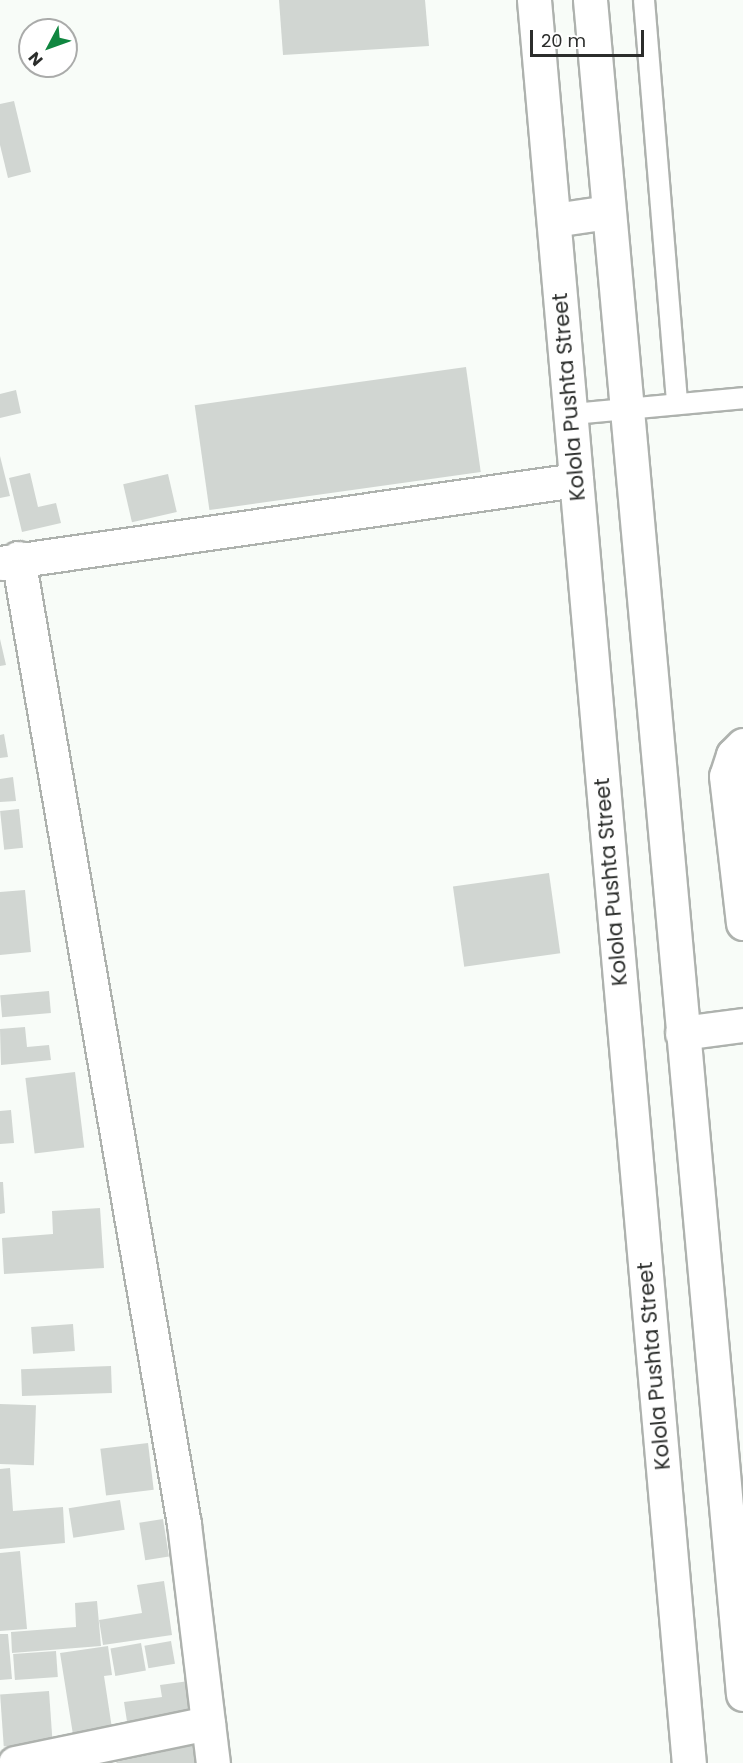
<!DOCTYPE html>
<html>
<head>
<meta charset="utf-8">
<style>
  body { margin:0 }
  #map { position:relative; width:743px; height:1763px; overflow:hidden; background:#f8fcf8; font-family:Poppins,sans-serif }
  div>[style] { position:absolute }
  .building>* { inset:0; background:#d1d6d2; transform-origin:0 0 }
  .roads { filter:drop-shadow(2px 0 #aeb2ae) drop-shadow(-2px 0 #aeb2ae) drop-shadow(0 2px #aeb2ae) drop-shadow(0 -2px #aeb2ae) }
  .lane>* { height:20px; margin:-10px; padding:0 10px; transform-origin:10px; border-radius:10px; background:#fff }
  .street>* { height:33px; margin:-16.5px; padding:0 16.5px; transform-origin:16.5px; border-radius:16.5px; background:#fff }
  .secondary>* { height:33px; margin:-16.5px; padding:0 16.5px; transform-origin:16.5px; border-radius:16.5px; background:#fff }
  span { translate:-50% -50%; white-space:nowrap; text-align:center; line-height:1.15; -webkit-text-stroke:4.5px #fff; paint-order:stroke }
  .street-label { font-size:21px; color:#2b2d2b }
  .north { position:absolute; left:18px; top:18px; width:60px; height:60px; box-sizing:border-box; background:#fff; border:2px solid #aaabaa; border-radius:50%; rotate:229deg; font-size:16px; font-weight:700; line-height:24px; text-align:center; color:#2b2d2b }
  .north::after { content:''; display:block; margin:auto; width:21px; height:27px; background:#108640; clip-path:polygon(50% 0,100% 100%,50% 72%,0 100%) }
  .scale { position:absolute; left:530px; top:30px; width:114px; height:27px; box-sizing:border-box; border:3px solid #2b2d2b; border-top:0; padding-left:8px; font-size:18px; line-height:21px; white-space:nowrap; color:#2b2d2b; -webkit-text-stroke:4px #fff; paint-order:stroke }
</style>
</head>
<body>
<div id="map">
  <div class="building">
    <div style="clip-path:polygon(279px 0,425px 0,429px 46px,283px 55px)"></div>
    <div style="clip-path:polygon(14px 101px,31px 172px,8px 178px,0 145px,0 104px)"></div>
    <div style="left:466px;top:367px;width:106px;height:274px;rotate:82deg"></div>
    <div style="clip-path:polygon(16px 390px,21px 413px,0 418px,0 394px)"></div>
    <div style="clip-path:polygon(0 456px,10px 496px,0 498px)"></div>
    <div style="clip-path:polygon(30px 473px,38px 507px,56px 503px,61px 523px,22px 532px,9px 478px)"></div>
    <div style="left:168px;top:474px;width:39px;height:46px;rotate:77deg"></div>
    <div style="clip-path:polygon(0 639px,6px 665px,0 666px)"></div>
    <div style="clip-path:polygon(4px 734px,8px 757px,0 758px,0 735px)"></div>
    <div style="clip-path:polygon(13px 777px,16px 801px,0 802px,0 779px)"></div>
    <div style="left:19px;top:809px;width:39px;height:19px;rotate:84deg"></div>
    <div style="left:549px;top:873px;width:81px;height:97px;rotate:82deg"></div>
    <div style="clip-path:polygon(25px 890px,31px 952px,0 955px,0 892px)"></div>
    <div style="left:49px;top:991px;width:22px;height:49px;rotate:85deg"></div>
    <div style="clip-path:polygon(25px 1027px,27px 1047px,49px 1045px,51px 1060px,1px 1065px,0 1029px)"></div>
    <div style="left:75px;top:1072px;width:76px;height:50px;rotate:83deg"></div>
    <div style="clip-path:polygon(11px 1110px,14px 1143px,0 1144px,0 1111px)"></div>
    <div style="clip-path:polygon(0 1182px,3px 1182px,5px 1213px,0 1214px)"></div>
    <div style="clip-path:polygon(100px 1208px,104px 1268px,4px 1274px,2px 1238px,53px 1234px,52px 1211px)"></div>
    <div style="left:73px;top:1324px;width:27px;height:42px;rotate:86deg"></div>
    <div style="left:111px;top:1366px;width:27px;height:90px;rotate:88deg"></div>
    <div style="left:0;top:1404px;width:36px;height:60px;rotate:2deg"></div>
    <div style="left:148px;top:1443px;width:47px;height:48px;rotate:83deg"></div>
    <div style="clip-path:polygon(10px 1468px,13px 1511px,63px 1507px,65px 1543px,0 1549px,0 1469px)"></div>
    <div style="left:120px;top:1500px;width:30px;height:52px;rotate:81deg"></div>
    <div style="left:163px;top:1519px;width:38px;height:24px;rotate:81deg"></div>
    <div style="clip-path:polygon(20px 1551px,27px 1629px,0 1631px,0 1553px)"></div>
    <div style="clip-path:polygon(164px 1581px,172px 1635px,103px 1645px,99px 1620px,142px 1613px,137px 1585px)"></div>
    <div style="clip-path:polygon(97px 1601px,101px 1646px,12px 1653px,11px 1632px,76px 1627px,75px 1603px)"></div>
    <div style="clip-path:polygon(0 1634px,8px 1634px,12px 1679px,0 1680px)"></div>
    <div style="left:171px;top:1641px;width:23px;height:27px;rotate:80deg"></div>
    <div style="left:141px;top:1643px;width:28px;height:31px;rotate:80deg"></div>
    <div style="clip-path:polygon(108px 1646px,112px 1675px,104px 1676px,113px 1735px,74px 1741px,60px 1653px)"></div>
    <div style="left:56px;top:1651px;width:26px;height:43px;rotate:86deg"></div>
    <div style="clip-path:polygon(189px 1681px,195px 1718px,128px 1728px,124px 1702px,162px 1697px,160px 1685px)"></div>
    <div style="left:49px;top:1691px;width:52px;height:49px;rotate:86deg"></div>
    <div style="clip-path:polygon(195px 1745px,198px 1763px,117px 1763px,116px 1762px)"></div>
  </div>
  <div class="roads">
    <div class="lane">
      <div style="left:644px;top:0;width:405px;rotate:85.3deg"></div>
      <div style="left:572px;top:414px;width:172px;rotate:-5.3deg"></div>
    </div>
    <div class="street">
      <div style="left:18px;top:558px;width:980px;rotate:80.25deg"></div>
      <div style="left:184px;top:1524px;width:241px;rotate:83.1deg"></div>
      <div style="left:0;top:563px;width:582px;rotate:-8.2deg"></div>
      <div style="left:743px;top:745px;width:14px;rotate:135deg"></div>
      <div style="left:733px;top:755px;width:22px;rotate:108deg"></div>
      <div style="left:726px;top:776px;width:148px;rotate:83.4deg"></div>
      <div style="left:682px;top:1033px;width:62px;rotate:-7.5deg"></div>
      <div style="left:15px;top:1763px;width:197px;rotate:-11.7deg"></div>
    </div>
    <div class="secondary">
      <div style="left:534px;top:0;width:1770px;rotate:84.98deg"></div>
      <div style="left:590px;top:0;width:1701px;rotate:84.84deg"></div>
      <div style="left:554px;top:220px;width:55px;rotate:-8.4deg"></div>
    </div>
  </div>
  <div class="street-label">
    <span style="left:569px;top:397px;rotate:-95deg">Kolola Pushta Street</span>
    <span style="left:611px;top:882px;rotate:-95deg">Kolola Pushta Street</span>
    <span style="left:654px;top:1366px;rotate:-95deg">Kolola Pushta Street</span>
  </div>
  <div class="north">N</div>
  <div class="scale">20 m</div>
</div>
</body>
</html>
